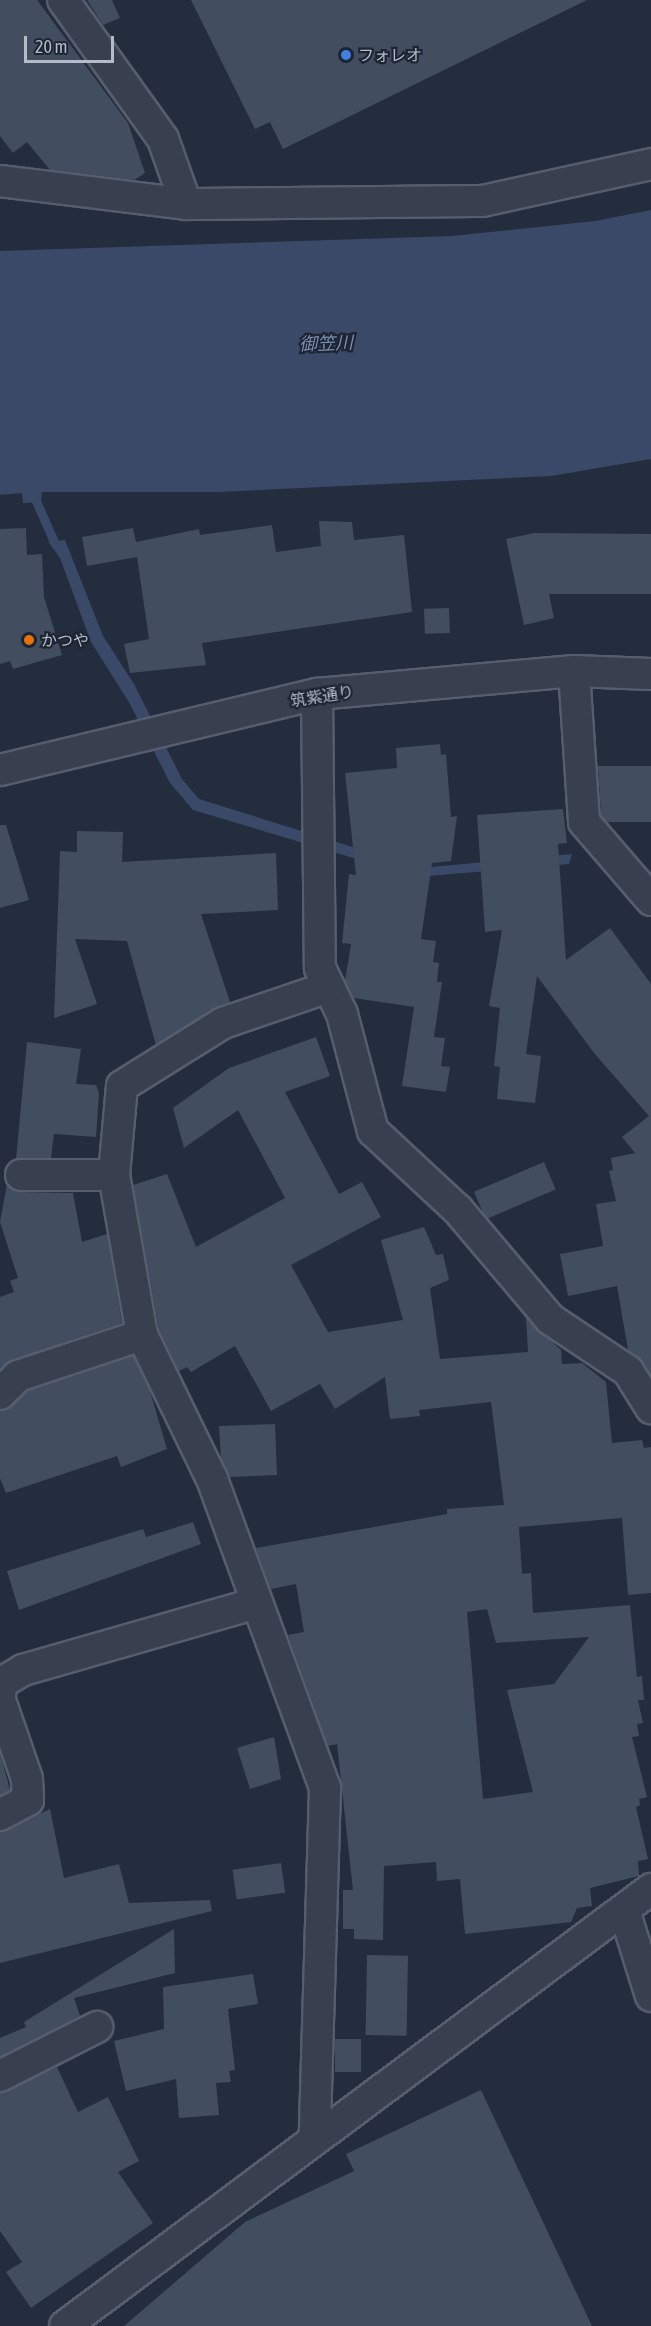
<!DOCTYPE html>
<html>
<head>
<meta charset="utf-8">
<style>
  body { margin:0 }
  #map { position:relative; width:651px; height:2326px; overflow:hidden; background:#242d3e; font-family:"Asap Condensed","Noto Sans JP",sans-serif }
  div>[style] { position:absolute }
  .water>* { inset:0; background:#394967 }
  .stream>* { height:9px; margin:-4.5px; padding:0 4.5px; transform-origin:4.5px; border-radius:4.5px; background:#394967 }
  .building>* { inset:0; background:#434d60; transform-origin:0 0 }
  .roads { filter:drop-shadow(2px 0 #565d6c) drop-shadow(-2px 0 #565d6c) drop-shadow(0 2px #565d6c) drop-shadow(0 -2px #565d6c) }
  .minor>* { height:30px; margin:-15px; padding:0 15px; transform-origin:15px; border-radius:15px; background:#383f4e }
  .dots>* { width:16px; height:16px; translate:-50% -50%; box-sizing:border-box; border:3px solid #1d2433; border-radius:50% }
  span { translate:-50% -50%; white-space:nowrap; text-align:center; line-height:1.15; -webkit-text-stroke:4.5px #1d2433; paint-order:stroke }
  .poi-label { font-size:16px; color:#b4bbc9 }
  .left { translate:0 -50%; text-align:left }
  .street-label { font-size:16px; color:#b4bbc9 }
  .water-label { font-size:18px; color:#7c8eb1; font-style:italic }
  .scale { position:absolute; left:24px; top:36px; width:90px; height:27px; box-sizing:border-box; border:3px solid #b4bbc9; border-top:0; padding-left:8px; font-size:18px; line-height:21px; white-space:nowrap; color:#b4bbc9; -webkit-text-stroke:4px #1d2433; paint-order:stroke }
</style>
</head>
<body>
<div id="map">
  <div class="water">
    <div style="clip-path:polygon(651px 210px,651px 459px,551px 476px,217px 492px,42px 492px,41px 502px,23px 503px,22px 493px,0 495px,0 251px,452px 236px,595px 221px)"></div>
    <div style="clip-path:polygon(55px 535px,56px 541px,65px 540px,103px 636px,134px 684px,182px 779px,199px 799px,420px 868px,572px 854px,569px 864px,417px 877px,193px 810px,170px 783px,130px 704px,91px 642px,60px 558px,48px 541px)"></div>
  </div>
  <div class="stream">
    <div style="left:32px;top:492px;width:57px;rotate:66.1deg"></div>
  </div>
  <div class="building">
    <div style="clip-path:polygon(0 0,37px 0,128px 123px,145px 173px,134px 180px,50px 170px,27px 142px,13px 153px,0 136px)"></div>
    <div style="clip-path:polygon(87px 0,112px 0,120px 18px,103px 25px)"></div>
    <div style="clip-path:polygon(191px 0,587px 0,283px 149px,270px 122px,255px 129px)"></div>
    <div style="clip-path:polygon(319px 521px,352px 522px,354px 540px,404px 535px,412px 612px,202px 643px,206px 665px,130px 673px,124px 644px,149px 639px,137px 557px,87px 566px,82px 537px,133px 528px,136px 542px,199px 529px,200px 535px,272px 525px,276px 552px,321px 546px)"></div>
    <div style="clip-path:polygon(26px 528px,27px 555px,42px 554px,44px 597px,62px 655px,13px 669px,10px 661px,0 664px,0 529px)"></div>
    <div style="clip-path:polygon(534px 533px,651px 534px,651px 594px,549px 594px,554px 618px,524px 625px,506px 539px)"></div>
    <div style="left:449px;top:608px;width:25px;height:25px;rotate:88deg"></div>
    <div style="clip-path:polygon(440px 744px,441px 755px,446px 754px,451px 817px,457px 816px,451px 861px,432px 863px,421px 939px,436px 941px,433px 962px,439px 963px,437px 982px,442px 982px,434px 1037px,445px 1038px,441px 1066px,450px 1067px,446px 1092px,402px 1086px,414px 1007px,354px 998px,345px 981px,351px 944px,342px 943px,349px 874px,356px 875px,345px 773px,397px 768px,396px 748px)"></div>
    <div style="clip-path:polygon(598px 766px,651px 766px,651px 822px,606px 822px,601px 815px)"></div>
    <div style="clip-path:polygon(563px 809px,567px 843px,558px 844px,566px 960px,610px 928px,651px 984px,651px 1375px,628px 1350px,617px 1286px,568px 1296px,560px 1254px,603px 1246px,596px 1204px,616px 1201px,609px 1171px,613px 1170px,611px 1158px,635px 1153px,622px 1137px,649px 1116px,594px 1053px,537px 976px,526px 1054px,541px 1056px,535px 1103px,497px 1099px,500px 1067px,494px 1066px,500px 1008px,489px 1006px,502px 930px,485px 932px,477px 815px)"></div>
    <div style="clip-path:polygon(0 825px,6px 825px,29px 900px,0 908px)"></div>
    <div style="clip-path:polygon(77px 831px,123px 832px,122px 862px,276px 853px,278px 910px,201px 914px,230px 1002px,156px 1045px,127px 941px,75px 939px,97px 1004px,54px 1018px,60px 851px,77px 852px)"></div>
    <div style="clip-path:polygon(evenodd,316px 1037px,330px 1076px,285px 1092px,339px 1194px,362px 1182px,381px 1217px,291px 1265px,328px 1332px,403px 1320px,381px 1240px,424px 1227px,436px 1255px,443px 1254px,449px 1280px,430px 1288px,440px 1359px,528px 1352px,526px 1317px,561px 1350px,562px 1364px,582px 1363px,606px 1382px,612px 1443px,642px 1440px,644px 1448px,651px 1447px,651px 1593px,628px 1595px,622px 1518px,519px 1527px,522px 1574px,531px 1573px,533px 1613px,630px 1605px,637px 1677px,642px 1676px,644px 1700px,638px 1700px,643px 1723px,637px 1724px,639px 1736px,632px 1737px,647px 1797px,639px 1799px,640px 1805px,636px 1807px,648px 1859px,638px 1861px,639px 1876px,590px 1888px,592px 1906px,577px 1908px,571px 1922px,465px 1934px,460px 1879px,437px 1881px,436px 1862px,384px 1866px,383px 1940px,354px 1939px,354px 1929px,343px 1929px,343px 1890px,353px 1890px,337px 1744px,328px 1746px,288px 1635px,304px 1632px,296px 1584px,271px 1589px,256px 1548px,447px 1514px,447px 1509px,504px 1505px,491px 1402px,419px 1410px,420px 1416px,390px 1419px,385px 1377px,335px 1409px,320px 1384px,271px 1411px,235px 1346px,191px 1372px,187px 1367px,179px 1371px,159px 1330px,133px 1185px,167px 1174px,196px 1247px,285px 1198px,238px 1110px,184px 1148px,173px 1108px,229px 1068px,316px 1037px,487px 1609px,496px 1643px,589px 1637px,554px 1684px,507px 1690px,533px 1792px,483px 1799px,467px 1612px,487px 1609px)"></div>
    <div style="clip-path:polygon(27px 1042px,81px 1049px,76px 1084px,96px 1085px,99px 1093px,96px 1137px,54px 1134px,51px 1158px,16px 1159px)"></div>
    <div style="left:544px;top:1162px;width:30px;height:76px;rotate:67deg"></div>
    <div style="clip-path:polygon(7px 1184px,20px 1192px,73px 1193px,82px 1242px,107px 1234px,122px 1323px,13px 1360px,0 1370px,0 1297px,14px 1292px,10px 1281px,18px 1278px,0 1222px)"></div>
    <div style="clip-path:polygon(133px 1356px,149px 1388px,167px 1449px,121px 1467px,117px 1456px,6px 1493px,0 1478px,0 1411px,27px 1391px)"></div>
    <div style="clip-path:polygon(275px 1424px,277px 1475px,230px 1477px,221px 1458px,219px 1426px)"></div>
    <div style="clip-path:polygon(193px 1522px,201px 1544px,19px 1610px,7px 1571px,143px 1529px,146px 1537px)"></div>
    <div style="clip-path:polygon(274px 1737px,281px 1779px,250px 1789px,237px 1748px)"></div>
    <div style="clip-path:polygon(0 1753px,10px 1790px,0 1795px)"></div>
    <div style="clip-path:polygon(50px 1809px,64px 1878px,119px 1864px,129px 1903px,210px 1900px,212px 1911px,0 1963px,0 1832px)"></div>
    <div style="left:281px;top:1863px;width:30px;height:49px;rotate:82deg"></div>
    <div style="clip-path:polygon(174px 1929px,175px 1973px,74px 1998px,80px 2016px,0 2057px,0 2038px,26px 2027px,24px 2022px)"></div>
    <div style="left:367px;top:1955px;width:41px;height:80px;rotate:1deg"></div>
    <div style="clip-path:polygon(253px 1974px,258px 2004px,228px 2009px,235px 2070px,229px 2071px,231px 2082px,216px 2083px,219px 2115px,179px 2118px,176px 2079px,126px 2091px,114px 2041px,164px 2029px,163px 1987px)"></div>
    <div style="left:335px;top:2039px;width:26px;height:33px"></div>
    <div style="clip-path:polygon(57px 2067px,78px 2112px,108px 2097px,139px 2161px,118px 2172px,153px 2223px,31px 2308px,6px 2272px,22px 2262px,0 2231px,0 2093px)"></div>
    <div style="clip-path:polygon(481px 2090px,592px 2326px,124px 2326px,245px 2222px,354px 2171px,346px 2154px)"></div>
  </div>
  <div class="roads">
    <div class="minor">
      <div style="left:0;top:181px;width:187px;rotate:7deg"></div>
      <div style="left:186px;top:204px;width:69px;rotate:-109.5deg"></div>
      <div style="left:163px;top:139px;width:171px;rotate:-125.7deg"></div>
      <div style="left:186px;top:204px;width:297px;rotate:-0.6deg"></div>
      <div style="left:483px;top:201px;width:172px;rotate:-12.4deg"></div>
      <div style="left:574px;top:671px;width:151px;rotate:86.2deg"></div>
      <div style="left:584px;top:822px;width:103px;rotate:49.3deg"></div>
      <div style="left:317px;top:694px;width:274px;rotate:89.4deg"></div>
      <div style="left:320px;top:968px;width:51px;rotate:64.4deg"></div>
      <div style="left:342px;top:1014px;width:121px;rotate:75.2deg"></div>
      <div style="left:373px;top:1131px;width:116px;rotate:42.9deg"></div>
      <div style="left:458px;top:1210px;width:143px;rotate:49.8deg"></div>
      <div style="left:550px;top:1319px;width:94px;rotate:33.7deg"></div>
      <div style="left:628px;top:1371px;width:44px;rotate:58.1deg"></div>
      <div style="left:0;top:770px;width:326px;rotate:-13.5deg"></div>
      <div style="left:317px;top:694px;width:258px;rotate:-5.1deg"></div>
      <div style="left:574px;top:671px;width:77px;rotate:2.2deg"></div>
      <div style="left:21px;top:1175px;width:93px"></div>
      <div style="left:114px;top:1175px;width:89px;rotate:-84.9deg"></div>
      <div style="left:122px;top:1086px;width:119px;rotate:-32deg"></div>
      <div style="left:223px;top:1023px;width:112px;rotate:-18.8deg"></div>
      <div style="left:142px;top:1335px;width:160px;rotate:64.1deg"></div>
      <div style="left:212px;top:1479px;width:329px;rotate:69.9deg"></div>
      <div style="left:325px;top:1788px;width:347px;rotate:91.7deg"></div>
      <div style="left:0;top:1394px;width:25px;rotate:-45deg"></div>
      <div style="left:18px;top:1376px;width:131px;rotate:-18.3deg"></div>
      <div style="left:142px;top:1335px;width:162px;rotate:-99.9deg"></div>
      <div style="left:0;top:1693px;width:11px;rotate:-75deg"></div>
      <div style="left:3px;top:1682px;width:23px;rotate:-31deg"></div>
      <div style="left:23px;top:1670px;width:242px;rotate:-16deg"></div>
      <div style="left:0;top:1700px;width:83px;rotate:71.1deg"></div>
      <div style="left:27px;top:1779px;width:21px;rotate:87deg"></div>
      <div style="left:28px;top:1800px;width:32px;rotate:152deg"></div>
      <div style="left:624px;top:1910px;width:90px;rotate:72.6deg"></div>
      <div style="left:0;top:2076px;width:109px;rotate:-26.8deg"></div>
      <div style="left:65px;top:2326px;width:731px;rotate:-36.71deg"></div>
    </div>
  </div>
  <div class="dots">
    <div style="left:346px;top:55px;background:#3f7fe0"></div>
    <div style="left:29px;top:640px;background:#e8710a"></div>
  </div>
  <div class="poi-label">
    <span class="left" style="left:358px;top:55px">フォレオ</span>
    <span class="left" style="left:41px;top:640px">かつや</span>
  </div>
  <div class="street-label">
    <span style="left:322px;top:696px;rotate:-9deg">筑紫通り</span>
  </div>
  <div class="water-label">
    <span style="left:326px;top:344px;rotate:-2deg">御笠川</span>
  </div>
  <div class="scale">20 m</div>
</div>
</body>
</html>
